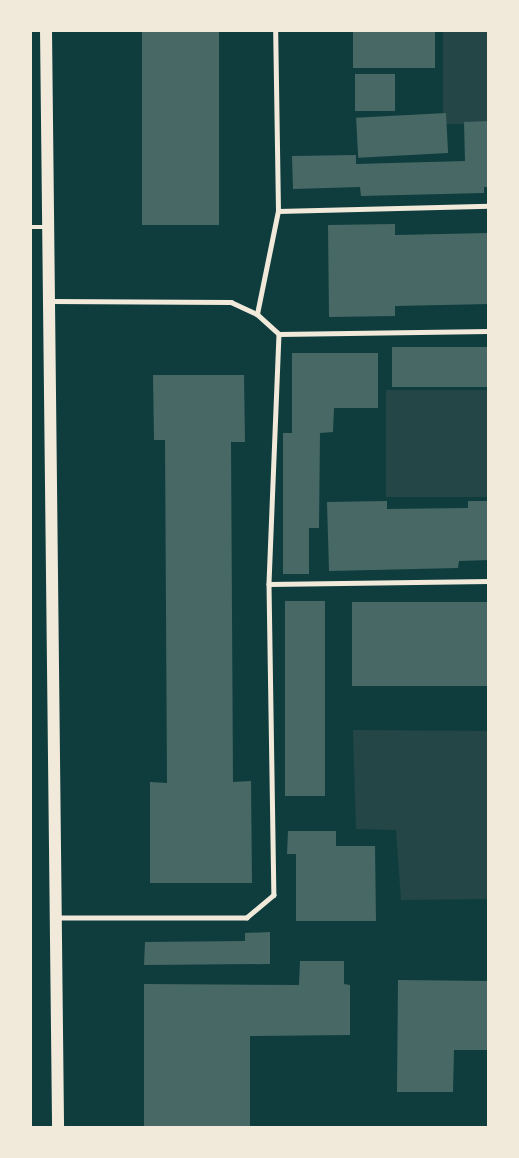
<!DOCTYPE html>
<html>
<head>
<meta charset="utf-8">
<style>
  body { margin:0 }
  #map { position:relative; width:519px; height:1158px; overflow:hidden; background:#0f3d3e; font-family:"PT Sans",sans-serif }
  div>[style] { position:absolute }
  .green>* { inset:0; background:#244646; transform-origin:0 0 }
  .building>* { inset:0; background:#486865; transform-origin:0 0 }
  .service>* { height:4.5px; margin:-2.25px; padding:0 2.25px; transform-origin:2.25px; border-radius:2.25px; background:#f1e9da }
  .secondary>* { height:12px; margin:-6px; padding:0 6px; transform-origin:6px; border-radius:6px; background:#f1e9da }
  span { translate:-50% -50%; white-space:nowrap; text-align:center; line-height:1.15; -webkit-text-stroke:4.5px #f1e9da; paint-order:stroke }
  .frame { position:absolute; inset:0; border:32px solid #f1e9da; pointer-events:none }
</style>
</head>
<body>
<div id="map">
  <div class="green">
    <div style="left:443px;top:30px;width:46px;height:94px"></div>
    <div style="left:489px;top:390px;width:107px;height:103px;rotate:90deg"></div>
    <div style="clip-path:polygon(353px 730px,489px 731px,489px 899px,401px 900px,396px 830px,356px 829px)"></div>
  </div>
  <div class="building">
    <div style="left:142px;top:30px;width:77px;height:195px"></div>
    <div style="left:353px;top:30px;width:82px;height:38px"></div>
    <div style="left:355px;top:74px;width:40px;height:37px"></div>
    <div style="left:446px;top:113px;width:40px;height:90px;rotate:87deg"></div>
    <div style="clip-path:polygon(489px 121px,489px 187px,484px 187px,484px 193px,361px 196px,360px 187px,293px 189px,292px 156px,356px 155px,356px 164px,465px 161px,464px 122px)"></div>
    <div style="clip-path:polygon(395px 224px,395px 235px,489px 233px,489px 304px,395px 306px,395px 316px,329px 317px,328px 225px)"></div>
    <div style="left:489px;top:347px;width:40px;height:97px;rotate:90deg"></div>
    <div style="clip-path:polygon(292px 353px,378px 353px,378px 408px,334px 408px,333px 432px,320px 433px,319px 528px,309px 528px,309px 574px,283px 574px,283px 433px,292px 433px)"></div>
    <div style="clip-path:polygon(153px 375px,244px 375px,245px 442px,231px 442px,233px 782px,251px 781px,252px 883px,150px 883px,150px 782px,167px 783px,165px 440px,154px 440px)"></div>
    <div style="clip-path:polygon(387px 501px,387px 509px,468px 508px,468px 501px,489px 501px,489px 560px,459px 561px,458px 568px,329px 571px,327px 502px)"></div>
    <div style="left:285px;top:601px;width:40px;height:195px"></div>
    <div style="left:489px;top:602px;width:84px;height:137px;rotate:90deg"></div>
    <div style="clip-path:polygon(288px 831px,336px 831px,336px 846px,375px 846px,376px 921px,296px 921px,296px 854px,287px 854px)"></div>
    <div style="clip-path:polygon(270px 932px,270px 964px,144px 965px,145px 942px,245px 941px,245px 933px)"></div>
    <div style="clip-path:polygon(300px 961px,344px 961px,344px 984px,350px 985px,350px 1035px,250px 1036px,250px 1128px,144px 1128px,144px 984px,299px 985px)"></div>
    <div style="clip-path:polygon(398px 980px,489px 981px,489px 1050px,454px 1050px,453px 1092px,397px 1092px)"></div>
  </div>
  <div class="service">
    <div style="left:278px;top:211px;width:211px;rotate:-1.4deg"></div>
    <div style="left:30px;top:227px;width:17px"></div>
    <div style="left:51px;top:301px;width:180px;rotate:0.3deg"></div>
    <div style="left:231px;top:302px;width:29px;rotate:25deg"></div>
    <div style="left:257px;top:314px;width:30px;rotate:42deg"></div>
    <div style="left:279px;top:334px;width:250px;rotate:92.3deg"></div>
    <div style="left:269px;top:584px;width:311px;rotate:89.1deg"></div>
    <div style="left:274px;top:895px;width:35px;rotate:140deg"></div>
    <div style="left:247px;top:918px;width:188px;rotate:180deg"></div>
    <div style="left:257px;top:314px;width:105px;rotate:-78.5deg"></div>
    <div style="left:278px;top:211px;width:181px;rotate:-90.9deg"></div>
    <div style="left:279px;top:334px;width:210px;rotate:-0.8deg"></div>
    <div style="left:269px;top:584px;width:220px;rotate:-0.8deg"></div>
  </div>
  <div class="secondary">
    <div style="left:46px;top:30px;width:1098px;rotate:89.37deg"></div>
  </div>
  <div class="frame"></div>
</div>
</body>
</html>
